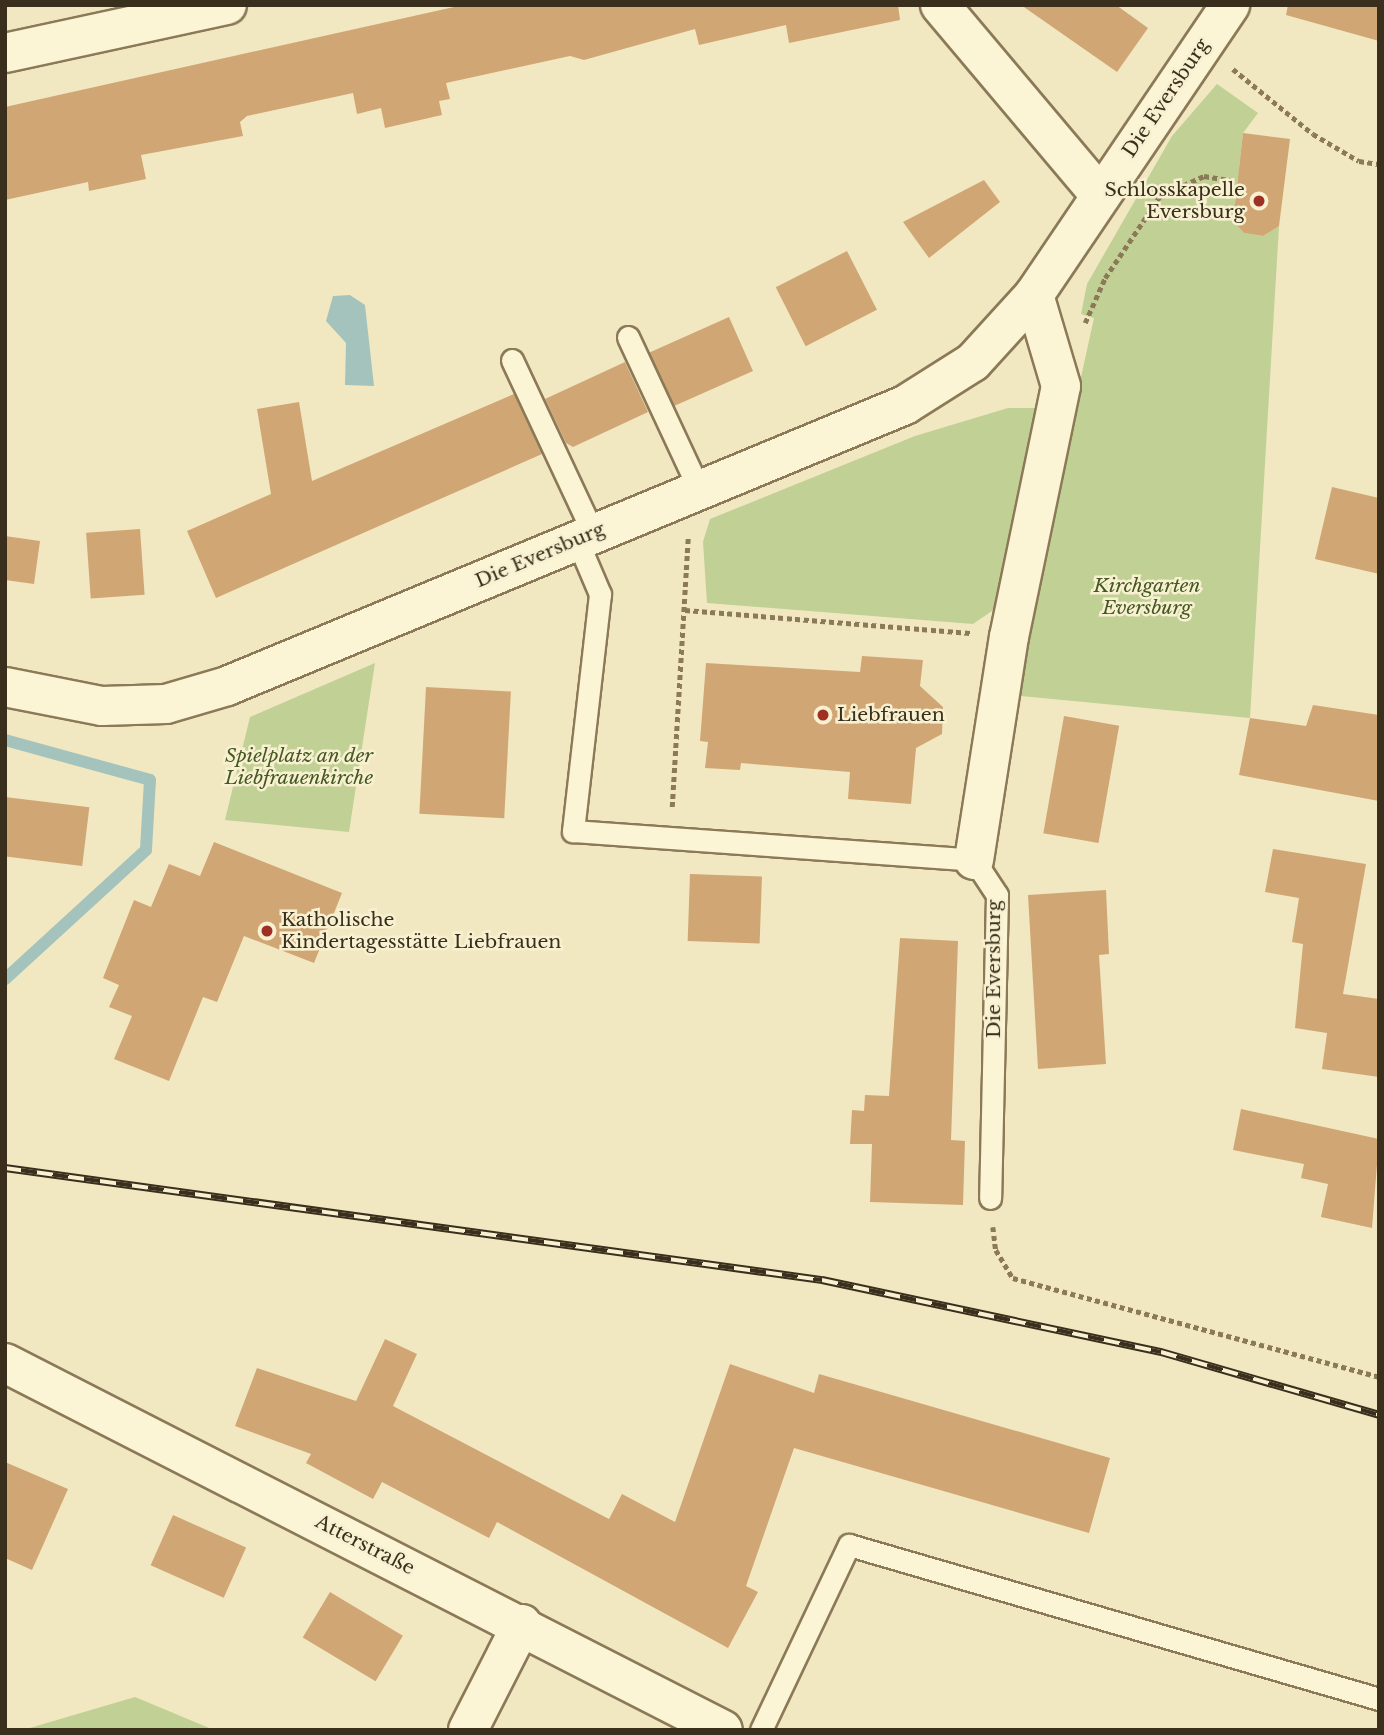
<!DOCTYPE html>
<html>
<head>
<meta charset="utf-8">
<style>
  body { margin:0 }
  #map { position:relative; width:1384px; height:1735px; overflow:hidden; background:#f1e8c1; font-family:"Libre Baskerville",serif }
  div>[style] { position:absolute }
  .green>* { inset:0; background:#c1d094 }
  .water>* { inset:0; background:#a4c3bd }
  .stream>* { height:12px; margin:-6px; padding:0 6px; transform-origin:6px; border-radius:6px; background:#a4c3bd }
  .building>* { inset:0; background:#d1a675; transform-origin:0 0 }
  .path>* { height:4.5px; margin-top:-2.25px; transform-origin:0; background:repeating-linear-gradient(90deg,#8b7957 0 5px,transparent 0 8.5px) }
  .roads { filter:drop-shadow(2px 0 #8b7957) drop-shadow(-2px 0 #8b7957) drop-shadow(0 2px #8b7957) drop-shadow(0 -2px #8b7957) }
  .service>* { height:21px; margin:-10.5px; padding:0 10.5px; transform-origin:10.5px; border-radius:10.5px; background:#fbf4d5 }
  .minor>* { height:38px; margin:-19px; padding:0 19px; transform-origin:19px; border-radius:19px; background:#fbf4d5 }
  .tertiary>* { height:38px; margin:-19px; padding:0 19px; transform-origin:19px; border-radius:19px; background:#fbf4d5 }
  .rail>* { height:8px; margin-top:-4px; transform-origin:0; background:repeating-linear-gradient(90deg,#f8f1d1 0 16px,#3a2f1d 0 32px); box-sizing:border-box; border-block:2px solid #3a2f1d }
  .dots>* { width:19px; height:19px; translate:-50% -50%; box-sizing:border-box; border:4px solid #f8f1d1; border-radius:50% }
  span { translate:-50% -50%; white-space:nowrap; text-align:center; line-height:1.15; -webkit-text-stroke:5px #f8f1d1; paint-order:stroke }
  .street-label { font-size:19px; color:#3a2f1d }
  .poi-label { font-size:19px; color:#3a2f1d }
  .right { translate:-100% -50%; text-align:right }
  .left { translate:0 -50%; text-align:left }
  .park-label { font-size:19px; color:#445822; font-style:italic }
  .frame { position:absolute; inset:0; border:7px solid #3a2f1d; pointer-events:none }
</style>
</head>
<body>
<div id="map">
  <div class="green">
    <div style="clip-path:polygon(1217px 84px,1258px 113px,1243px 133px,1233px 221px,1244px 233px,1263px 236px,1279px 226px,1250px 718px,1011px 695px,1094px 318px,1081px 314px,1087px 284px,1172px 136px)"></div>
    <div style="clip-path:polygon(1008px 408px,1037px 408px,1002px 604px,973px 624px,707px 603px,703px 542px,710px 519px,915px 436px)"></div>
    <div style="clip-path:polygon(375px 663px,349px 832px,225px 820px,250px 717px)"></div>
    <div style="clip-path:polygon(135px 1697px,214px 1730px,23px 1730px)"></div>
  </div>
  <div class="water">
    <div style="clip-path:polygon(350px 295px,365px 305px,374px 386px,345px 385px,346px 343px,326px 321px,333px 296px)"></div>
  </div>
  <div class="stream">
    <div style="left:5px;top:740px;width:150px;rotate:15.4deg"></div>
    <div style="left:150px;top:780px;width:70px;rotate:93.3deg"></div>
    <div style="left:146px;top:850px;width:191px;rotate:137.5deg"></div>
  </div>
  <div class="building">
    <div style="clip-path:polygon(463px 5px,898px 5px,900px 20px,789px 43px,786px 25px,699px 45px,695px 29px,584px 60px,570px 56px,446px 83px,450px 99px,439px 101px,442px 115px,385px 128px,381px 108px,357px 114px,353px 93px,247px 116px,240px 122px,243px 136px,141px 155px,146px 179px,89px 191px,88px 182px,5px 200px,5px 107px)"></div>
    <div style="clip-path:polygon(1021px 5px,1116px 5px,1148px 28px,1117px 72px)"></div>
    <div style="clip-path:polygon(1288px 5px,1379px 5px,1379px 41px,1286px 15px)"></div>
    <div style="clip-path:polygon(1243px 133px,1290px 139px,1279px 226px,1263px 236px,1244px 233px,1233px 221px)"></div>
    <div style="clip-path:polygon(984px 180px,1000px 202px,929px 258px,903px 222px)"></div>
    <div style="left:847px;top:251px;width:66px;height:80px;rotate:63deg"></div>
    <div style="left:729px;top:317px;width:59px;height:87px;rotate:66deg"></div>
    <div style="clip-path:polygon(625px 362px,648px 412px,573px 447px,566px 443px,545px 399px)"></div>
    <div style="clip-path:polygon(514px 394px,542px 454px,216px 598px,187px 531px,271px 494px,257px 409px,299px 402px,312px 481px)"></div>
    <div style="clip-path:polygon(1332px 487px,1379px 498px,1379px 574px,1315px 559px)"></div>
    <div style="left:140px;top:529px;width:66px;height:54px;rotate:86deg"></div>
    <div style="clip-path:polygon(5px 536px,40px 541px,34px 584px,5px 580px)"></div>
    <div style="clip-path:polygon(862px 656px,923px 660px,920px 686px,943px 707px,942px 734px,916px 748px,911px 804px,848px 799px,850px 772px,741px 763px,740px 770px,705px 768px,708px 742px,700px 741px,706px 663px,860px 672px)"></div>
    <div style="left:426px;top:687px;width:85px;height:127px;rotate:3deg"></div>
    <div style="clip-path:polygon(1313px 705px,1379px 715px,1379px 801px,1239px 775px,1250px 718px,1306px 726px)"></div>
    <div style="left:1064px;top:716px;width:56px;height:119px;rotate:10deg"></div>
    <div style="left:5px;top:797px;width:85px;height:59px;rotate:7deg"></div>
    <div style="clip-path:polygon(214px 842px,342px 893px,314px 963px,244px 936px,217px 1002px,203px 997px,169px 1081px,114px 1059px,132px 1016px,109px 1007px,119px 985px,103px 978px,134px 900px,151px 907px,169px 864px,200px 876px)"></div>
    <div style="clip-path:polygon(1273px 849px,1366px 864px,1343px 994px,1379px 999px,1379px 1077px,1322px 1069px,1327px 1033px,1295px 1028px,1303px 944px,1292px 942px,1299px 898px,1265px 892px)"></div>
    <div style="left:690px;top:874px;width:72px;height:67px;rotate:2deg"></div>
    <div style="clip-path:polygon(1106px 890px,1109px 954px,1099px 955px,1106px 1064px,1038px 1069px,1028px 895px)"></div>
    <div style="clip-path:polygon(900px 938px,958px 941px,951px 1140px,965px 1141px,963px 1205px,870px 1202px,872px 1144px,850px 1144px,852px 1110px,864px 1111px,865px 1095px,889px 1096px)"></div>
    <div style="clip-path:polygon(1241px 1109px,1379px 1139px,1372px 1228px,1321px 1217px,1328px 1184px,1301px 1178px,1304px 1164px,1233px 1150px)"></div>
    <div style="clip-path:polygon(385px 1339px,417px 1354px,393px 1406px,609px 1519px,622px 1494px,675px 1522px,730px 1364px,814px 1393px,819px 1374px,1110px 1458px,1089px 1533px,794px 1448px,746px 1586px,758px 1592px,728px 1648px,497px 1522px,489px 1538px,382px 1482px,373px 1499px,306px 1463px,311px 1454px,235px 1426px,257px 1368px,356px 1401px)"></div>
    <div style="clip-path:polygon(5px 1462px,68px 1489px,32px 1570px,5px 1558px)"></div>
    <div style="left:173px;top:1515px;width:80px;height:55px;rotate:24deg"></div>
    <div style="left:330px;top:1592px;width:85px;height:53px;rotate:31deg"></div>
  </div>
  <div class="path">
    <div style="left:1233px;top:69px;width:103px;rotate:39.1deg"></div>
    <div style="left:1313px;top:134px;width:53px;rotate:30.4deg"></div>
    <div style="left:1359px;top:161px;width:20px;rotate:9deg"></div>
    <div style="left:1085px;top:323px;width:49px;rotate:-66deg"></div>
    <div style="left:1105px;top:278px;width:99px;rotate:-56.1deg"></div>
    <div style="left:1160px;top:196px;width:48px;rotate:-24.4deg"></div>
    <div style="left:1204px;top:176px;width:33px;rotate:9deg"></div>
    <div style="left:685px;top:610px;width:286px;rotate:4.6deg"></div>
    <div style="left:672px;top:807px;width:270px;rotate:-86.6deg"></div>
    <div style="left:993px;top:1227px;width:23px;rotate:83deg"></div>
    <div style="left:996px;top:1250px;width:33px;rotate:59deg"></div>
    <div style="left:1013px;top:1278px;width:379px;rotate:15.1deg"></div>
  </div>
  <div class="roads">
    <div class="service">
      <div style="left:628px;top:337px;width:168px;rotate:65deg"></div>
      <div style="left:512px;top:360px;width:191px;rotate:64.9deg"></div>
      <div style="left:577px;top:540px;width:59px;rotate:66.9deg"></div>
      <div style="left:600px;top:594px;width:239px;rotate:96.5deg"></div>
      <div style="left:573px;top:831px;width:402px;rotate:4.1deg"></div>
      <div style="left:974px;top:860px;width:42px;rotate:56.7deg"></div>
      <div style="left:997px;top:895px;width:303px;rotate:91.3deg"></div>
      <div style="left:761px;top:1730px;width:205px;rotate:-64.6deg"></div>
      <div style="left:849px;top:1545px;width:552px;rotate:16.2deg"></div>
    </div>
    <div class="minor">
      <div style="left:940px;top:5px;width:248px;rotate:49.9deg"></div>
      <div style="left:5px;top:53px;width:227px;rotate:-12.2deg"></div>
      <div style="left:5px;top:687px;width:99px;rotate:11.1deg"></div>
      <div style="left:102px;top:706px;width:64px;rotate:-1.8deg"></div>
      <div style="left:166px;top:704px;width:64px;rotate:-16.4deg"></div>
      <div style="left:227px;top:686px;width:734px;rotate:-22.51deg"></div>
      <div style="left:905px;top:405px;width:80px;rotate:-32.3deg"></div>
      <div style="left:973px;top:362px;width:91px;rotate:-47.7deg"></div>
      <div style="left:1034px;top:295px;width:350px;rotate:-55.9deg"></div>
      <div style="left:974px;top:860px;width:226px;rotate:-81.1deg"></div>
      <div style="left:1009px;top:637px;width:256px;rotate:-78.3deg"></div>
      <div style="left:1061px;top:386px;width:95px;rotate:-106.5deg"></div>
      <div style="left:468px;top:1730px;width:119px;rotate:-63deg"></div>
    </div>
    <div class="tertiary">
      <div style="left:5px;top:1363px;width:806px;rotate:27.07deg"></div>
    </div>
  </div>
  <div class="rail">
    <div style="left:5px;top:1168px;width:825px;rotate:7.81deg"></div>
    <div style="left:822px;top:1280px;width:347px;rotate:12deg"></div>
    <div style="left:1161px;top:1352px;width:227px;rotate:16.1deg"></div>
  </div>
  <div class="dots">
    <div style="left:1259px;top:201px;background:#9e3124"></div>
    <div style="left:823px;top:715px;background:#9e3124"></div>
    <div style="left:267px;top:931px;background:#9e3124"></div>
  </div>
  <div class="street-label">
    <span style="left:1166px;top:98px;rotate:-56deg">Die Eversburg</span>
    <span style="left:540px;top:555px;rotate:-23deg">Die Eversburg</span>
    <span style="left:994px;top:969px;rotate:-90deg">Die Eversburg</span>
    <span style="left:365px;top:1545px;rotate:27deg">Atterstraße</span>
  </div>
  <div class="poi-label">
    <span class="right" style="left:1245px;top:201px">Schlosskapelle<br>Eversburg</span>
    <span class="left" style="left:837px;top:715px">Liebfrauen</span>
    <span class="left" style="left:281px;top:931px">Katholische<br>Kindertagesstätte Liebfrauen</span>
  </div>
  <div class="park-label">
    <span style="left:1147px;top:597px">Kirchgarten<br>Eversburg</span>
    <span style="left:299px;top:767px">Spielplatz an der<br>Liebfrauenkirche</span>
  </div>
  <div class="frame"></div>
</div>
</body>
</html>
